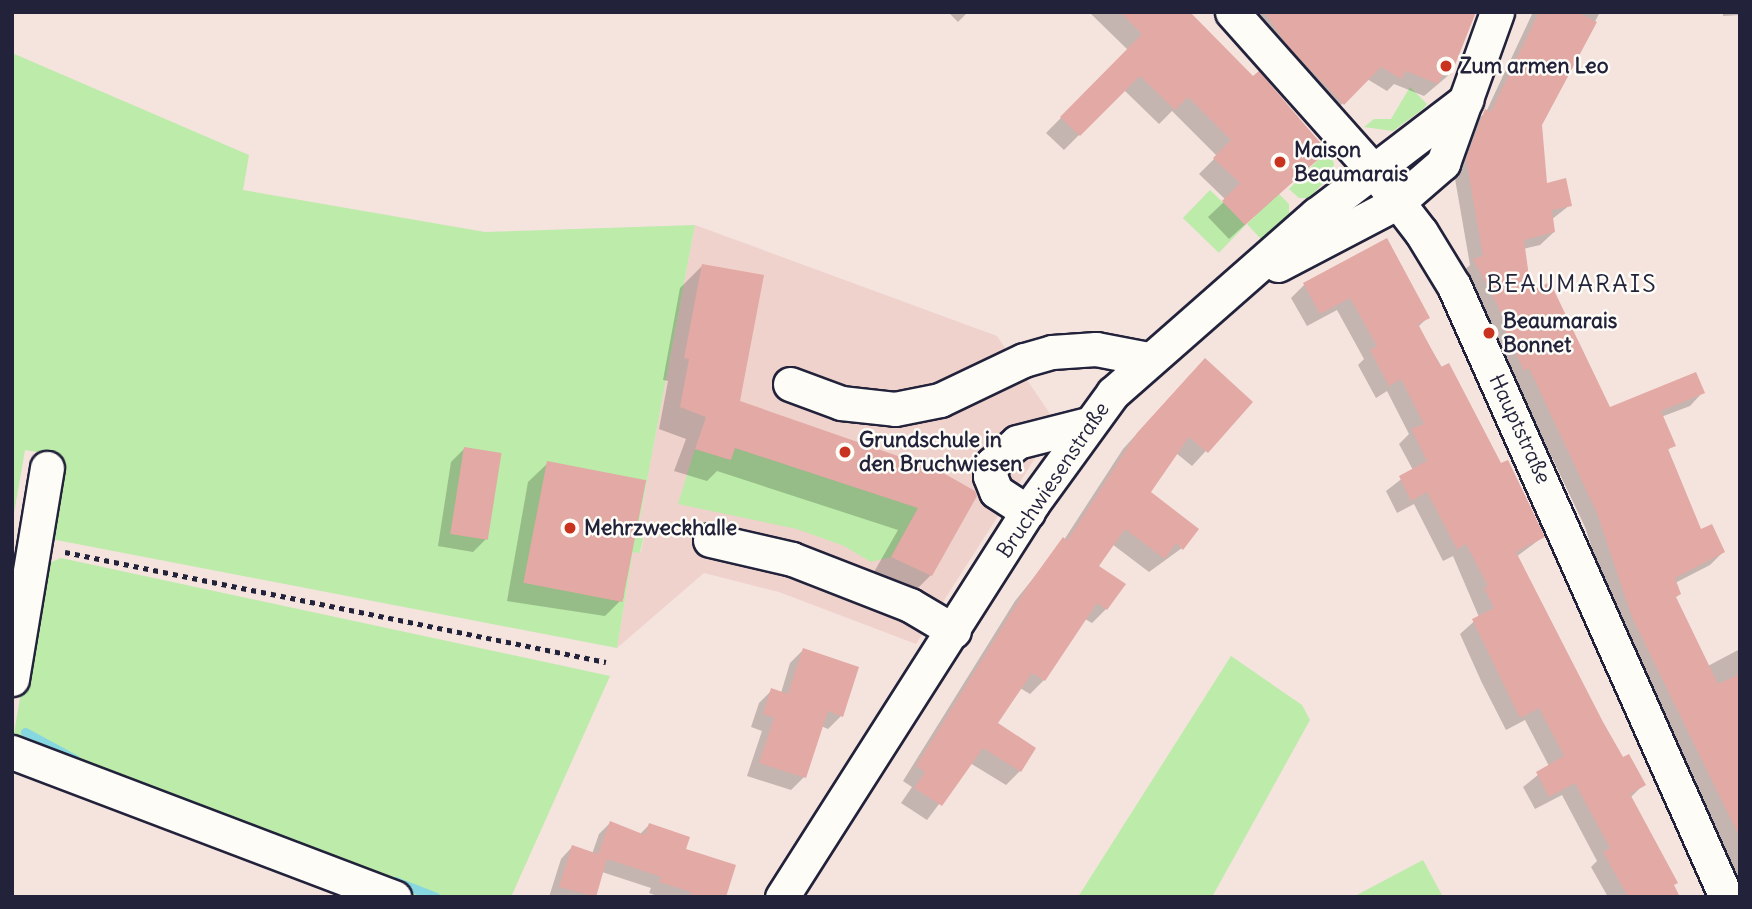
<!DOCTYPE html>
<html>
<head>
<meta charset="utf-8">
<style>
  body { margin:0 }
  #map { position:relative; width:1752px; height:909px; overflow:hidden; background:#f5e3de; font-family:Delius,sans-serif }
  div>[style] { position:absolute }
  .built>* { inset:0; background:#f0d2cd }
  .green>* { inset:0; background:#bcebaa; transform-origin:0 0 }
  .shadow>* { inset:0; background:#0003 }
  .stream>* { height:9px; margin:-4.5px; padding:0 4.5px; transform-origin:4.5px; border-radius:4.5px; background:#86d7df }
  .building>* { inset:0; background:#e3a9a4; transform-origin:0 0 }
  .path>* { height:4.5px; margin-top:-2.25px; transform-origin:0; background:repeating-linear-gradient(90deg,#22223b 0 5px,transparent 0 10px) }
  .roads { filter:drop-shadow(2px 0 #22223b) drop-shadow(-2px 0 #22223b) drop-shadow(0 2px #22223b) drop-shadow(0 -2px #22223b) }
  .minor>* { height:33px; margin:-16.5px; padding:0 16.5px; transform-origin:16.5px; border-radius:16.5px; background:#fdfcf7 }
  .dots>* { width:19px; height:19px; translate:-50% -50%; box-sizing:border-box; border:4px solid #fdfcf7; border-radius:50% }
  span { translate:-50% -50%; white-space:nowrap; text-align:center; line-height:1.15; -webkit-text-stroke:5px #fdfcf7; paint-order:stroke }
  .poi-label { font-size:21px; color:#22223b; font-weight:700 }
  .left { translate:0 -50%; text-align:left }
  .street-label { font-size:21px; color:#22223b }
  .quarter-label { font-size:24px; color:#22223b; letter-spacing:2px }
  .frame { position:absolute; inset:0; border:14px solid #22223b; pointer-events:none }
</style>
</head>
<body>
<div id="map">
  <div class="built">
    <div style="clip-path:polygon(695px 225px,997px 336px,1057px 424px,916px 644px,779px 592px,704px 573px,617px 648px,633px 552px,641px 552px,644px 536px,637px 534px)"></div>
  </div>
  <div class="green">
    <div style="clip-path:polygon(12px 53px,249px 155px,243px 190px,485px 232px,695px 225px,637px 534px,644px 535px,640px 553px,633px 552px,617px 648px,46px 538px,61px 456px,25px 450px,12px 525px)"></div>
    <div style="clip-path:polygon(1410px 87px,1427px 104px,1423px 109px,1393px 131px,1364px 127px,1374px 119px,1391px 119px)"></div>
    <div style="clip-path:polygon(1327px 151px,1334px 163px,1332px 174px,1309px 198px,1299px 198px,1289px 189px)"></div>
    <div style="left:1210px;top:190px;width:50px;height:39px;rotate:44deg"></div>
    <div style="clip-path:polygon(1278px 193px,1289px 204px,1289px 214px,1261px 239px,1247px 224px)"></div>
    <div style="clip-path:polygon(735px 448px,918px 508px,891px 557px,871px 562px,844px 546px,797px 529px,678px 504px,695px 449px,730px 460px)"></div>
    <div style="clip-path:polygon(61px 558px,610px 676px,511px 897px,409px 897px,30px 750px,14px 734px,42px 566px)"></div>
    <div style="clip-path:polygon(1231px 656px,1302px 705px,1310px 720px,1212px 897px,1078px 897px)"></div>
    <div style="clip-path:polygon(1423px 860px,1443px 897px,1353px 897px)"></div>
  </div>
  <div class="shadow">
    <div style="clip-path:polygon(948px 12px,968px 12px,958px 22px)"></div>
    <div style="clip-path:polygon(1089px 12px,1186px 12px,1305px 170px,1229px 239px,1208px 217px,1226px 200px,1199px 174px,1217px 156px,1172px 111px,1159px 124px,1124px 90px,1064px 150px,1046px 133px,1128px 50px)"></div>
    <div style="clip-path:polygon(1237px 12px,1386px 12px,1450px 74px,1424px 96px,1394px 84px,1387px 91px,1367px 79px,1330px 116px)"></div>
    <div style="clip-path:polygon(1533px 12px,1600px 12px,1540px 125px,1546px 185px,1570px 205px,1551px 220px,1554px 232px,1540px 245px,1523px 249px,1529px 294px,1609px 409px,1703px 392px,1690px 406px,1661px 417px,1673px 445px,1667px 451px,1700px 532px,1723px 552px,1710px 565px,1675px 583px,1674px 598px,1706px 667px,1740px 649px,1740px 882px,1692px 773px,1619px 631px,1585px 527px,1515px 380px,1510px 383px,1461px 273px,1470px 265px,1454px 173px,1472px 124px,1486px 112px)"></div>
    <div style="clip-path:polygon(1723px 12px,1740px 12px,1740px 15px,1723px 16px)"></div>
    <div style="clip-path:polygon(702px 266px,738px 402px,937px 472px,931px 575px,909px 597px,870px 579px,898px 530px,717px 471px,707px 481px,674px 471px,686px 439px,659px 429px,668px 381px,663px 380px,680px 288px)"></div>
    <div style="clip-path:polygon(1305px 284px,1428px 317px,1418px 327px,1543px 537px,1516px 557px,1622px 759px,1643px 785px,1630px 798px,1678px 897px,1608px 897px,1591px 867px,1597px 861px,1562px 795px,1535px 809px,1523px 787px,1549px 766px,1525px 720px,1506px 730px,1482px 683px,1460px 634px,1479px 617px,1453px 556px,1443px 561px,1414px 504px,1397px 513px,1386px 491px,1413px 470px,1399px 444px,1409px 434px,1387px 391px,1376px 398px,1358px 365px,1364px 359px,1337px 310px,1307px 326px,1291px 298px)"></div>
    <div style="clip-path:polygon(1191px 374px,1251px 402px,1192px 466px,1176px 453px,1149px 492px,1182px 548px,1149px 572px,1112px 544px,1097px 566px,1106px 609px,1092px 623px,1085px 619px,1044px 680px,1030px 694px,1020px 688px,996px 724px,1020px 771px,1006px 785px,970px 763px,927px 820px,901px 803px,912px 787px,903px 781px,1015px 601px,1064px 540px,1123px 449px)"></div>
    <div style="clip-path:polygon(464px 449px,486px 539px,473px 552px,438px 546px,451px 462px)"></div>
    <div style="clip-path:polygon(548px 463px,624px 597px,605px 616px,507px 601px,528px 482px)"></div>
    <div style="clip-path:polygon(803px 650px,841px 716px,828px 729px,821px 726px,804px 777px,791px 790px,747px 776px,762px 731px,751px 727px,759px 703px,772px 690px,781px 693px,790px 663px)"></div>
    <div style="clip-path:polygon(610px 823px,640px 834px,649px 825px,684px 851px,722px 897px,660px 897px,649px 893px,651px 888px,602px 872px,594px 897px,549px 897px,561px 859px,572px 847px,592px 854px,599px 834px)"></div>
  </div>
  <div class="stream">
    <div style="left:25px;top:732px;width:57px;rotate:28.4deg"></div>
    <div style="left:395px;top:881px;width:44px;rotate:21.3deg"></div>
  </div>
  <div class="building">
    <div style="clip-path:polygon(1120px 12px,1190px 12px,1253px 76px,1259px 71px,1323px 146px,1323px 155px,1245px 225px,1222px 201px,1240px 183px,1213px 158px,1231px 140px,1188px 97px,1175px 110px,1140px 76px,1080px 136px,1060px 117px,1142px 34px)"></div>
    <div style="clip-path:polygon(1264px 12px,1476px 12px,1451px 75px,1444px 72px,1438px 84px,1406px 71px,1401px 79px,1381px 67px,1344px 105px,1287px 45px)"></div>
    <div style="clip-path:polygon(1539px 12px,1577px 12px,1597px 22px,1542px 125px,1547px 183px,1566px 178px,1572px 206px,1552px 210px,1555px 232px,1524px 240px,1531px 291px,1550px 282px,1610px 407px,1696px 372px,1705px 393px,1661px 411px,1676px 446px,1668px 449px,1701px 529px,1712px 524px,1725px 552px,1675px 578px,1681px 594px,1676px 597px,1718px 684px,1740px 674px,1740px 838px,1632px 617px,1597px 513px,1529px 368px,1524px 371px,1504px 327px,1508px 326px,1473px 259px,1483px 256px,1466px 159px,1485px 109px,1491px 112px)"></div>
    <div style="clip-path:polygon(1387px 238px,1430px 318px,1418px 324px,1441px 367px,1449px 363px,1501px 463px,1508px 460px,1545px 537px,1516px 552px,1603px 722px,1623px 757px,1629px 754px,1646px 785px,1630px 794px,1678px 883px,1674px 885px,1680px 897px,1628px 897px,1603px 852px,1610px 848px,1575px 783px,1549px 797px,1536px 772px,1564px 756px,1539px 708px,1520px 718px,1472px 619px,1494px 608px,1484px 588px,1488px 586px,1466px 544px,1457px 549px,1427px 492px,1411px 501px,1399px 476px,1427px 461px,1411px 429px,1424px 424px,1401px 379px,1389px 386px,1370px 350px,1377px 346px,1350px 298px,1320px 314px,1303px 283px)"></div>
    <div style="clip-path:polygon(702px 264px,764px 275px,740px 401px,938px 470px,975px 491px,977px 496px,932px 576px,891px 557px,918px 508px,735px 448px,731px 460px,695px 449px,706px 417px,680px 407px,689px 359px,684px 358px)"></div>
    <div style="clip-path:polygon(1205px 358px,1253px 402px,1208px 453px,1189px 437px,1151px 492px,1199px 529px,1183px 550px,1176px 543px,1165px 559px,1125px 529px,1099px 566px,1126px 584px,1107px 610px,1097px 603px,1045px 681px,1032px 673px,998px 723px,1036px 748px,1021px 772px,983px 748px,942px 806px,914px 788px,925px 772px,916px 766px,1029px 584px,1063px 537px,1067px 541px,1137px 433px)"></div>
    <div style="left:464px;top:447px;width:38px;height:88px;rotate:9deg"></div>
    <div style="left:547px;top:461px;width:101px;height:124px;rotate:11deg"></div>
    <div style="clip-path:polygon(803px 648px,859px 667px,843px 717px,828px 711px,806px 778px,759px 763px,774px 718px,763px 714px,771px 688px,788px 694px)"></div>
    <div style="clip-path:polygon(610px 821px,645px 835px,649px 823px,690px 837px,686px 849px,736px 865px,726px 897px,689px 897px,691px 892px,659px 882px,661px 877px,607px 859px,596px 897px,559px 887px,572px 845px,598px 854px)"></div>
  </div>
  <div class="path">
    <div style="left:65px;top:552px;width:552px;rotate:11.49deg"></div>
  </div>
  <div class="roads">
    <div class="minor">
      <div style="left:1232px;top:12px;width:212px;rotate:48.3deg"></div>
      <div style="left:1373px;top:170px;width:78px;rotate:52.3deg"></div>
      <div style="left:1421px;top:232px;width:63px;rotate:58.6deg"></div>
      <div style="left:1454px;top:286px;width:669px;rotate:66deg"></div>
      <div style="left:1278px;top:265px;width:136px;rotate:-27.7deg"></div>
      <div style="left:1398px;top:202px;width:60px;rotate:-40.9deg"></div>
      <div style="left:1443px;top:163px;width:160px;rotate:-70.3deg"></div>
      <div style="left:790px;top:384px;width:54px;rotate:20.4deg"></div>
      <div style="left:841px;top:403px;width:54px;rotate:6.3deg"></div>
      <div style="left:895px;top:409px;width:46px;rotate:-11.3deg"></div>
      <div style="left:940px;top:400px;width:93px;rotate:-25.5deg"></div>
      <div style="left:1024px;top:360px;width:29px;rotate:-16deg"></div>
      <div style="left:1052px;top:352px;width:44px;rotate:-3.9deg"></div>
      <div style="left:1096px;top:349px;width:53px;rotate:10.9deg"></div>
      <div style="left:1028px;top:512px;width:38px;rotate:-147deg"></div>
      <div style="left:996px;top:491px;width:16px;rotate:-112deg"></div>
      <div style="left:990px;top:476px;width:12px;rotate:-81deg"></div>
      <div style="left:992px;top:464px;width:33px;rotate:-41deg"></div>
      <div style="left:1017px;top:442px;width:73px;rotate:-14.2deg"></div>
      <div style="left:710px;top:540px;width:84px;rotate:13deg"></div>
      <div style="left:792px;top:559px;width:127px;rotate:21.3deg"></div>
      <div style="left:910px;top:605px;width:51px;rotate:30.6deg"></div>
      <div style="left:12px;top:679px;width:214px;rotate:-80.6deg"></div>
      <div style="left:12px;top:752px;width:409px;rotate:20.8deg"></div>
      <div style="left:782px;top:897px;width:467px;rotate:-57.5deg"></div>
      <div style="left:1033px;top:503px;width:136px;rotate:-54deg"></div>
      <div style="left:1113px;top:393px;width:271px;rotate:-41.3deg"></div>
      <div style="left:1317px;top:214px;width:188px;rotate:-37.4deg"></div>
    </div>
  </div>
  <div class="dots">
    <div style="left:1446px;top:66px;background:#c8321e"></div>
    <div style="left:1280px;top:162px;background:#c8321e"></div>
    <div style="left:1489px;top:333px;background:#c8321e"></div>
    <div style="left:845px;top:452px;background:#c8321e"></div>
    <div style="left:570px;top:528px;background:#c8321e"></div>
  </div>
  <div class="poi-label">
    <span class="left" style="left:1460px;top:66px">Zum armen Leo</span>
    <span class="left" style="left:1294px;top:162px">Maison<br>Beaumarais</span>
    <span class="left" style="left:1503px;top:333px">Beaumarais<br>Bonnet</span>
    <span class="left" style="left:859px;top:452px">Grundschule in<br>den Bruchwiesen</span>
    <span class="left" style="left:584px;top:528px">Mehrzweckhalle</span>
  </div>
  <div class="street-label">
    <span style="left:1520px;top:429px;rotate:65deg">Hauptstraße</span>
    <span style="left:1053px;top:480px;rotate:-56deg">Bruchwiesenstraße</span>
  </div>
  <div class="quarter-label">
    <span style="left:1572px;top:284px">BEAUMARAIS</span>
  </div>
  <div class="frame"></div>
</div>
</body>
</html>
